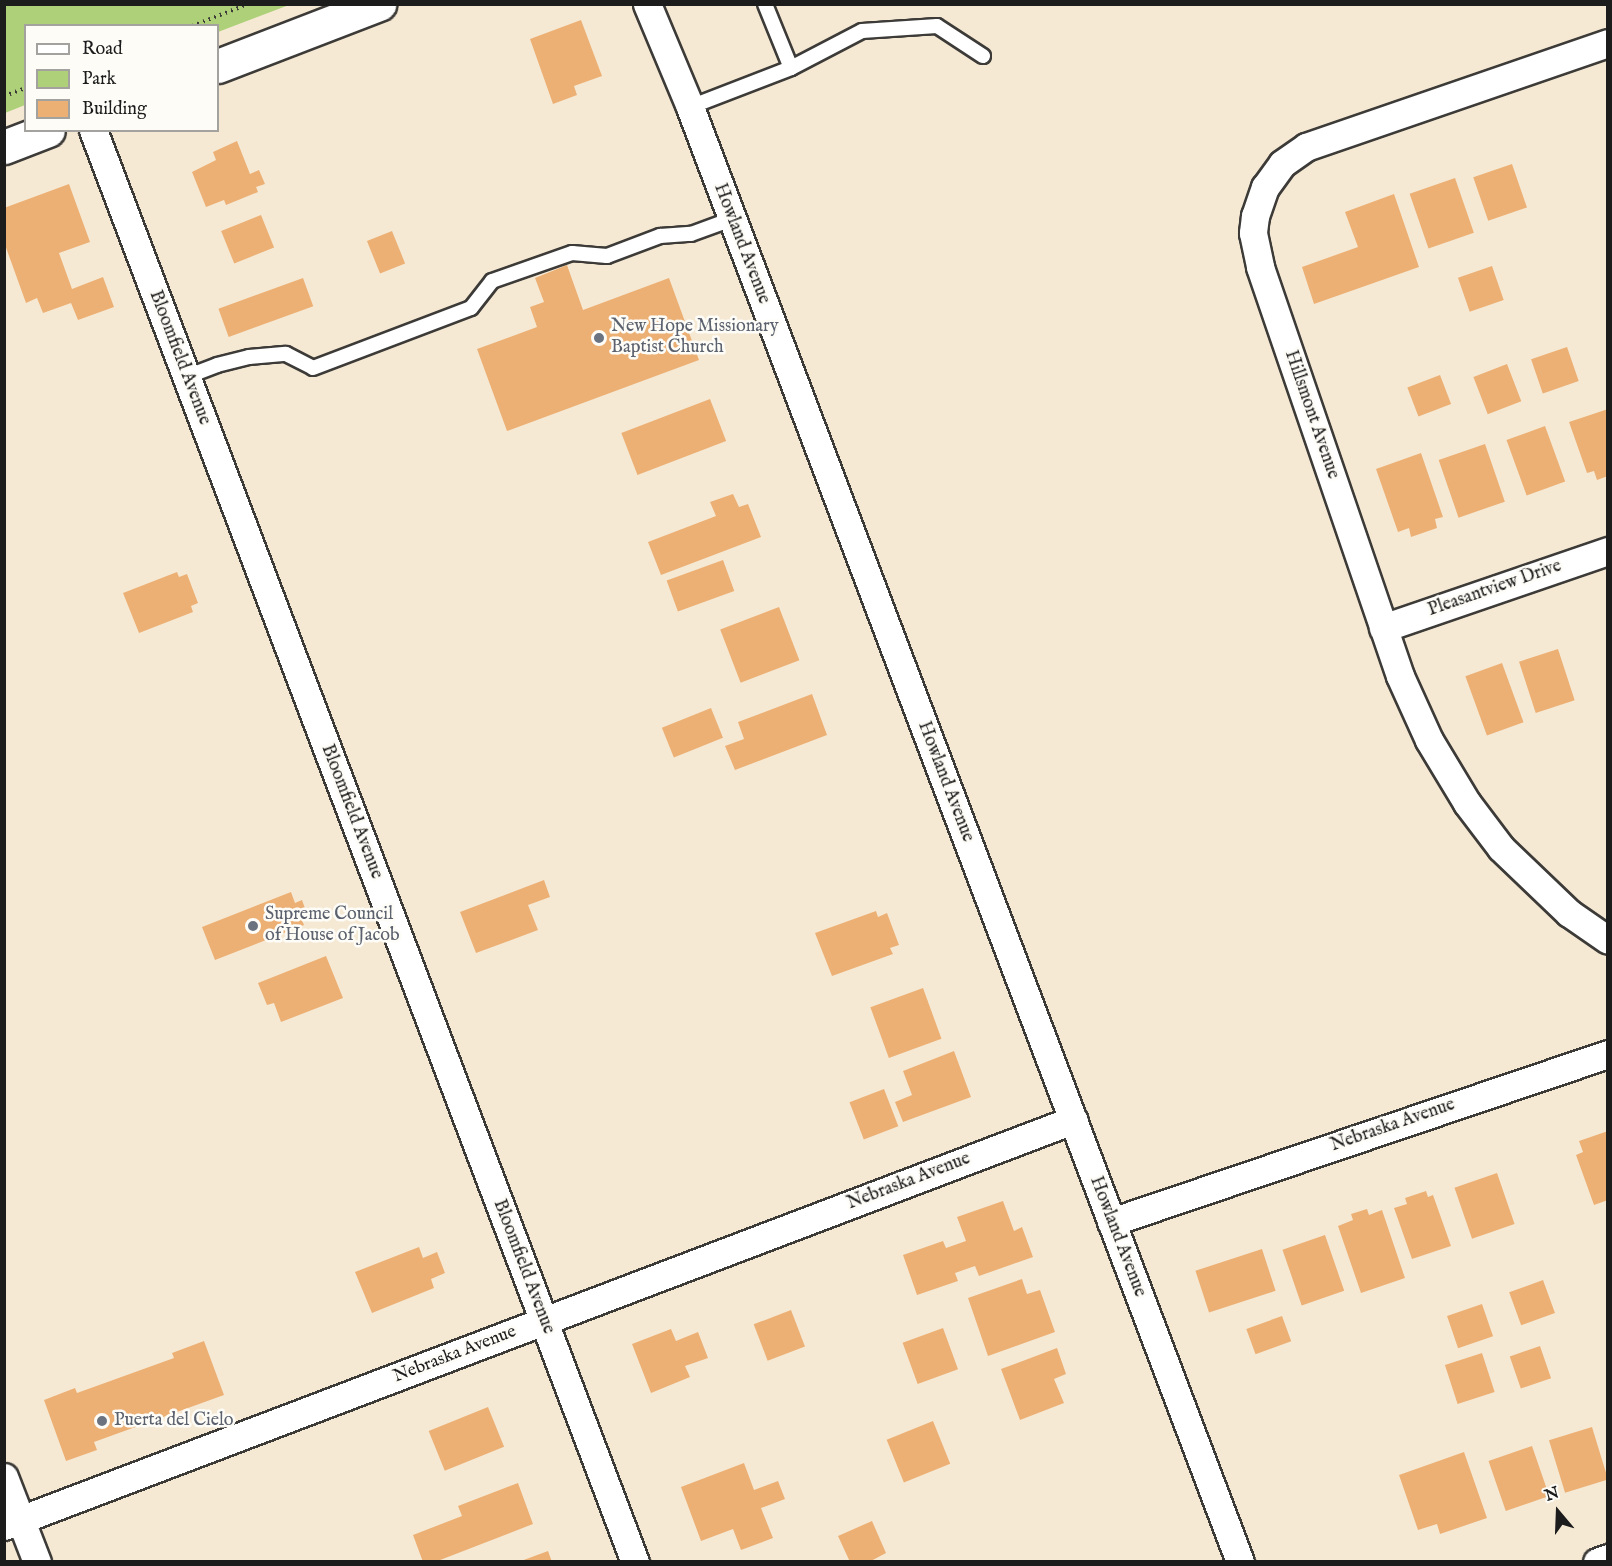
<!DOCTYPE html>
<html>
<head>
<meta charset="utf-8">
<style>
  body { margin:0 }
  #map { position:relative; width:1612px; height:1566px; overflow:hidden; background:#f6e9d4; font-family:"IM FELL English",serif }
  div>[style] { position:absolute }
  .green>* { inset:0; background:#add079 }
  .building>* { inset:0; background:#ecb075; transform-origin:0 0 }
  .path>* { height:4px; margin-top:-2px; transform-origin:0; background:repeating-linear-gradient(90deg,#3d3b38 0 1.5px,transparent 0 6px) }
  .roads { filter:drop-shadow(2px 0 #3d3b38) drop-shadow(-2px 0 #3d3b38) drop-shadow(0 2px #3d3b38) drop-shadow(0 -2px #3d3b38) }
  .service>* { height:14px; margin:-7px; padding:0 7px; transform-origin:7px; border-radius:7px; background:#fff }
  .minor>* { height:27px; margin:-13.5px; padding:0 13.5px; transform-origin:13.5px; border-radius:13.5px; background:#fff }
  .tertiary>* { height:33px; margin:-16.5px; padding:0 16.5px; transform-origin:16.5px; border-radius:16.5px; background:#fff }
  .dots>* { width:16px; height:16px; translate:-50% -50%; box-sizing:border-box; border:3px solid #fdfcf7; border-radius:50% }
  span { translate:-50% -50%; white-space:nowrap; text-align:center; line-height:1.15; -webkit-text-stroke:5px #fdfcf7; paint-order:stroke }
  .street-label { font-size:18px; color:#1c1c1c }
  .worship-label { font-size:18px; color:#5b616d }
  .left { translate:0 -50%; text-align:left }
  .frame { position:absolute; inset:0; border:6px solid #1c1c1c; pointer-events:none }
  .legend { position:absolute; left:24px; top:24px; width:195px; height:108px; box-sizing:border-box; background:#fdfcf7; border:2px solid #a3a29f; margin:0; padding:8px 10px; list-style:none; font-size:18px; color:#1c1c1c }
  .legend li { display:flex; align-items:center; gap:12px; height:30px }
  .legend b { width:30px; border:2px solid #a3a29f }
  .north { position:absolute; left:1528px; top:1482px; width:60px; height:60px; -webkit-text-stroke:4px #fdfcf7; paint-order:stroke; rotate:341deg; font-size:16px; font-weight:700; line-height:24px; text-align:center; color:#1c1c1c }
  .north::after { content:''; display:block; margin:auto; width:21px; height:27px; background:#1c1c1c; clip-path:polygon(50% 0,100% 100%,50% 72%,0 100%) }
</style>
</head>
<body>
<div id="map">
  <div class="green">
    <div style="clip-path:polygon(5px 4px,289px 4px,289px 5px,218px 32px,218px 26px,26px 26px,25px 105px,5px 113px)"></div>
  </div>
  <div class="building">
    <div style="clip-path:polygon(581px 20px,602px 76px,574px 86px,577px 95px,553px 104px,530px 39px)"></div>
    <div style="clip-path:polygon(237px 141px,250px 174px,259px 170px,265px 184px,256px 187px,258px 192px,226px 205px,224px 200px,206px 207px,192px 172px,216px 160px,213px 152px)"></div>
    <div style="left:1512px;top:164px;width:46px;height:41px;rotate:71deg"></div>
    <div style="left:1455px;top:178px;width:58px;height:48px;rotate:71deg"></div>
    <div style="clip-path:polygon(69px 184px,90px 242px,59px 253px,72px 289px,103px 277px,114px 307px,78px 320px,71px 303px,43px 313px,37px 298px,26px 303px,4px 242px,4px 208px)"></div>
    <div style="clip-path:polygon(1394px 194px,1419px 267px,1314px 304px,1302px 267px,1358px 247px,1345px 212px)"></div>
    <div style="left:261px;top:215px;width:35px;height:43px;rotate:68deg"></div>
    <div style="left:392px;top:231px;width:35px;height:27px;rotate:68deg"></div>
    <div style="clip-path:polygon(567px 265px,583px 310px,669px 278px,699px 360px,507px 431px,477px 349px,537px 327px,530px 307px,544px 302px,535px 278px)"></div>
    <div style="left:1492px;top:266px;width:36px;height:36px;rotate:71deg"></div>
    <div style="left:303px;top:278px;width:30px;height:90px;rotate:70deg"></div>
    <div style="left:1567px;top:347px;width:36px;height:38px;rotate:71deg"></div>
    <div style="left:1507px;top:364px;width:40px;height:36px;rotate:69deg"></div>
    <div style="left:1440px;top:375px;width:31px;height:35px;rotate:69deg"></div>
    <div style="left:710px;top:399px;width:45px;height:95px;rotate:69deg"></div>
    <div style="clip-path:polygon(1608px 409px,1608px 476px,1597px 480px,1594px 471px,1587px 473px,1569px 422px)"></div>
    <div style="left:1545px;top:426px;width:59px;height:41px;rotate:70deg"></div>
    <div style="left:1485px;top:444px;width:61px;height:49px;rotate:71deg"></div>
    <div style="clip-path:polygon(1421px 453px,1443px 517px,1435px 519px,1437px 528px,1411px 537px,1409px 528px,1398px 532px,1376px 469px)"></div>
    <div style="clip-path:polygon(733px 494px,739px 507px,748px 504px,761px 537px,661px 575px,648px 542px,716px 516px,710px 502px)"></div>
    <div style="left:723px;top:560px;width:33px;height:60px;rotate:70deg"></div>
    <div style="clip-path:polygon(177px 572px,179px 577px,187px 574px,198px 603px,191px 606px,193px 612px,139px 633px,123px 593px)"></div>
    <div style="left:779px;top:607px;width:57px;height:63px;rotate:69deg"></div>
    <div style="left:1558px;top:649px;width:54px;height:41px;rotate:72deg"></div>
    <div style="left:1502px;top:663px;width:63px;height:39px;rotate:70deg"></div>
    <div style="clip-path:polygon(812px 694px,827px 735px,735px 770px,725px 746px,744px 739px,738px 722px)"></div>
    <div style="left:711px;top:708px;width:32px;height:53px;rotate:68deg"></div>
    <div style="clip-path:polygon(544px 880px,550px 897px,528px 905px,538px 930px,476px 953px,460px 912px)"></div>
    <div style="clip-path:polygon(291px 892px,295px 903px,302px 900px,306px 911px,299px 913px,304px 925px,215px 960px,202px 927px)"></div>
    <div style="clip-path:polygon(876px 911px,878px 917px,887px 913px,899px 945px,890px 948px,893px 954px,832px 976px,815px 933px)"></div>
    <div style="clip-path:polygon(326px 956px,343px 998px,281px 1022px,274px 1003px,267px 1005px,258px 983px)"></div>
    <div style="left:923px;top:988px;width:54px;height:56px;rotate:70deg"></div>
    <div style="clip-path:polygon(954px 1051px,971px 1097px,903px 1122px,895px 1102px,912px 1095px,903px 1071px)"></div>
    <div style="left:884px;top:1089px;width:40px;height:37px;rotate:69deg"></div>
    <div style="clip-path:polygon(1608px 1131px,1608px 1200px,1594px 1205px,1576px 1155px,1583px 1152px,1579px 1141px)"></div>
    <div style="left:1497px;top:1173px;width:54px;height:45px;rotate:71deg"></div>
    <div style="clip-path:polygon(1426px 1191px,1428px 1197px,1433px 1195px,1451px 1246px,1412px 1259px,1394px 1208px,1407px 1204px,1405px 1198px)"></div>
    <div style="clip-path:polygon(1003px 1201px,1014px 1231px,1022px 1227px,1033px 1257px,979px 1276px,975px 1266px,955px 1273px,958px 1281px,917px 1295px,903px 1255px,943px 1241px,946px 1248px,966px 1241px,957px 1217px)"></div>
    <div style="clip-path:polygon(1367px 1209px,1369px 1215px,1382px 1210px,1405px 1278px,1361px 1293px,1338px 1226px,1353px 1220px,1351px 1214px)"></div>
    <div style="left:1325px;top:1235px;width:59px;height:45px;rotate:71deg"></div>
    <div style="clip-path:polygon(419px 1247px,423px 1258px,437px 1252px,445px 1273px,431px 1279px,434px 1288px,372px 1313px,355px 1272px)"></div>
    <div style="left:1262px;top:1249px;width:44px;height:70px;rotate:72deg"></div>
    <div style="clip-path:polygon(1022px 1279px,1027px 1294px,1040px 1290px,1055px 1332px,988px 1356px,968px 1298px)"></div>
    <div style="left:1543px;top:1280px;width:35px;height:36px;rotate:70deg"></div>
    <div style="left:1482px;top:1304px;width:34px;height:37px;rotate:71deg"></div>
    <div style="left:791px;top:1310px;width:39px;height:40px;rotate:69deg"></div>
    <div style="left:1282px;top:1316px;width:27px;height:38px;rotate:70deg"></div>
    <div style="left:943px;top:1328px;width:44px;height:43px;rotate:70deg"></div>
    <div style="clip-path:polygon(671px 1329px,676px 1341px,698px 1332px,708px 1358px,685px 1366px,690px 1377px,651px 1393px,632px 1344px)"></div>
    <div style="clip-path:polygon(204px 1341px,224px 1395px,94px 1442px,97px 1450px,66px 1461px,44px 1400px,75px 1388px,77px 1393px,174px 1358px,172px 1353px)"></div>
    <div style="left:1540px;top:1346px;width:34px;height:32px;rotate:71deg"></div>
    <div style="clip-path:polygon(1057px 1348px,1066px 1374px,1054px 1379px,1064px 1403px,1020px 1420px,1001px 1369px)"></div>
    <div style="left:1482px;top:1353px;width:41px;height:39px;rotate:72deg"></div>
    <div style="left:488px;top:1407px;width:43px;height:64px;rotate:68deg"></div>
    <div style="left:933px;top:1421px;width:46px;height:50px;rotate:68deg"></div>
    <div style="left:1592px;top:1427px;width:55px;height:45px;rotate:73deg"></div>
    <div style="left:1532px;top:1446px;width:53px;height:46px;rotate:71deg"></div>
    <div style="clip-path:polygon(1464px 1452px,1487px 1518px,1440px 1534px,1437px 1524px,1418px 1530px,1399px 1475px)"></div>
    <div style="clip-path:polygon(744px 1463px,754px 1490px,778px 1481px,785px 1499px,761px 1508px,773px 1538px,741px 1550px,733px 1529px,701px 1541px,681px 1487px)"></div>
    <div style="clip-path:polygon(518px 1483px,533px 1524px,435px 1562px,423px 1562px,413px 1535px,462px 1516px,458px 1506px)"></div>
    <div style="clip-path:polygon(872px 1521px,886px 1553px,869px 1562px,850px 1562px,838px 1536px)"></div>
    <div style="clip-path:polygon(548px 1551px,552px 1562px,521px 1562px,521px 1561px)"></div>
  </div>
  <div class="path">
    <div style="left:192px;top:26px;width:60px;rotate:-21.4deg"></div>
    <div style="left:4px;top:96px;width:23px;rotate:-20deg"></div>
  </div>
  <div class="roads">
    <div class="service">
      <div style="left:791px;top:68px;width:80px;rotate:-27.5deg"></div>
      <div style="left:862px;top:31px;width:75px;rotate:-3.8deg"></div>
      <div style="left:937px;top:26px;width:55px;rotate:33.1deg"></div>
      <div style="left:690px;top:107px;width:108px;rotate:-21.1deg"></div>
      <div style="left:791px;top:68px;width:69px;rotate:-112.1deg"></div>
      <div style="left:186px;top:377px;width:33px;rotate:-21deg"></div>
      <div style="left:217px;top:365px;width:33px;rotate:-14deg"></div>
      <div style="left:249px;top:357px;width:37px;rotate:-5deg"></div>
      <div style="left:286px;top:354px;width:30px;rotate:27deg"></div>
      <div style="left:313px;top:368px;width:169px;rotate:-20.8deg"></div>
      <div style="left:471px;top:308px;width:34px;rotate:-52deg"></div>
      <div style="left:492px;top:281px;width:85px;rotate:-19.3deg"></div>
      <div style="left:572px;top:253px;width:35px;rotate:5deg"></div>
      <div style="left:607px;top:256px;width:57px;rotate:-20.7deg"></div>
      <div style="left:660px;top:236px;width:31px;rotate:-4deg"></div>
      <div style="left:691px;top:234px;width:44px;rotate:-20.1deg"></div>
    </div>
    <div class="minor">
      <div style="left:647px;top:4px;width:112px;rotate:67.3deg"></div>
      <div style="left:690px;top:107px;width:1555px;rotate:69.29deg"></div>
      <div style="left:1608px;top:43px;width:319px;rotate:161deg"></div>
      <div style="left:1306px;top:147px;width:29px;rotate:145deg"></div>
      <div style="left:1282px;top:164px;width:29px;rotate:126deg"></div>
      <div style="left:1265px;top:187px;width:31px;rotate:109deg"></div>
      <div style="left:1255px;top:216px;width:17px;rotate:97deg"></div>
      <div style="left:1253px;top:233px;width:35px;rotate:78deg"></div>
      <div style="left:1260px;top:267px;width:432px;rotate:71.1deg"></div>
      <div style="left:1400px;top:676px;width:70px;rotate:65.6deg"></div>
      <div style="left:1429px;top:740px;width:74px;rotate:58.9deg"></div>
      <div style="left:1467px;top:803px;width:56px;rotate:52.9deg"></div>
      <div style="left:1501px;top:848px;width:94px;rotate:43.7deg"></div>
      <div style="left:1569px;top:913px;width:47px;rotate:34.7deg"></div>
      <div style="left:93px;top:130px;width:1531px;rotate:69.27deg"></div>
      <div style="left:1383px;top:628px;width:238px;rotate:-18.9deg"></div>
      <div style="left:1111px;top:1222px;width:525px;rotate:-18.68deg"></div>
      <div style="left:4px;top:1477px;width:91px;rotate:68.8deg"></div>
      <div style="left:4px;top:1526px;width:1144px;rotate:-20.8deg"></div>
      <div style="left:1597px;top:1562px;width:12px;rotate:-20deg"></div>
    </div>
    <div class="tertiary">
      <div style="left:218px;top:66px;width:173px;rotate:-21.1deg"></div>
      <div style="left:4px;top:147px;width:47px;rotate:-21.1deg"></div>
    </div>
  </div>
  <div class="dots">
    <div style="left:599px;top:338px;background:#6b7280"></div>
    <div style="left:253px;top:926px;background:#6b7280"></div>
    <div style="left:102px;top:1421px;background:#6b7280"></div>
  </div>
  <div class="street-label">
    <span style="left:741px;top:244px;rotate:69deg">Howland Avenue</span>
    <span style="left:179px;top:358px;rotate:69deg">Bloomfield Avenue</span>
    <span style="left:1311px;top:415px;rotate:71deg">Hillsmont Avenue</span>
    <span style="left:1495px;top:589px;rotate:-19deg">Pleasantview Drive</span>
    <span style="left:945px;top:782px;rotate:69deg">Howland Avenue</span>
    <span style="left:351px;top:812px;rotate:69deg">Bloomfield Avenue</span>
    <span style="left:1393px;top:1126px;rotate:-19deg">Nebraska Avenue</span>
    <span style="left:909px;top:1182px;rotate:-21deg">Nebraska Avenue</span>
    <span style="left:1117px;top:1237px;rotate:69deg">Howland Avenue</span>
    <span style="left:523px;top:1267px;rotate:69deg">Bloomfield Avenue</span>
    <span style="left:455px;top:1355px;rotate:-21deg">Nebraska Avenue</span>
  </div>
  <div class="worship-label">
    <span class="left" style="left:611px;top:338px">New Hope Missionary<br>Baptist Church</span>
    <span class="left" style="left:265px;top:926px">Supreme Council<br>of House of Jacob</span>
    <span class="left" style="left:114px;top:1421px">Puerta del Cielo</span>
  </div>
  <div class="frame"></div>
  <ul class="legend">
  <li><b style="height:8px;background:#fff"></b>Road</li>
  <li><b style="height:16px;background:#add079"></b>Park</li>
  <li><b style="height:16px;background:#ecb075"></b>Building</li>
  </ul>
  <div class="north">N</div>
</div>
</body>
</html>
